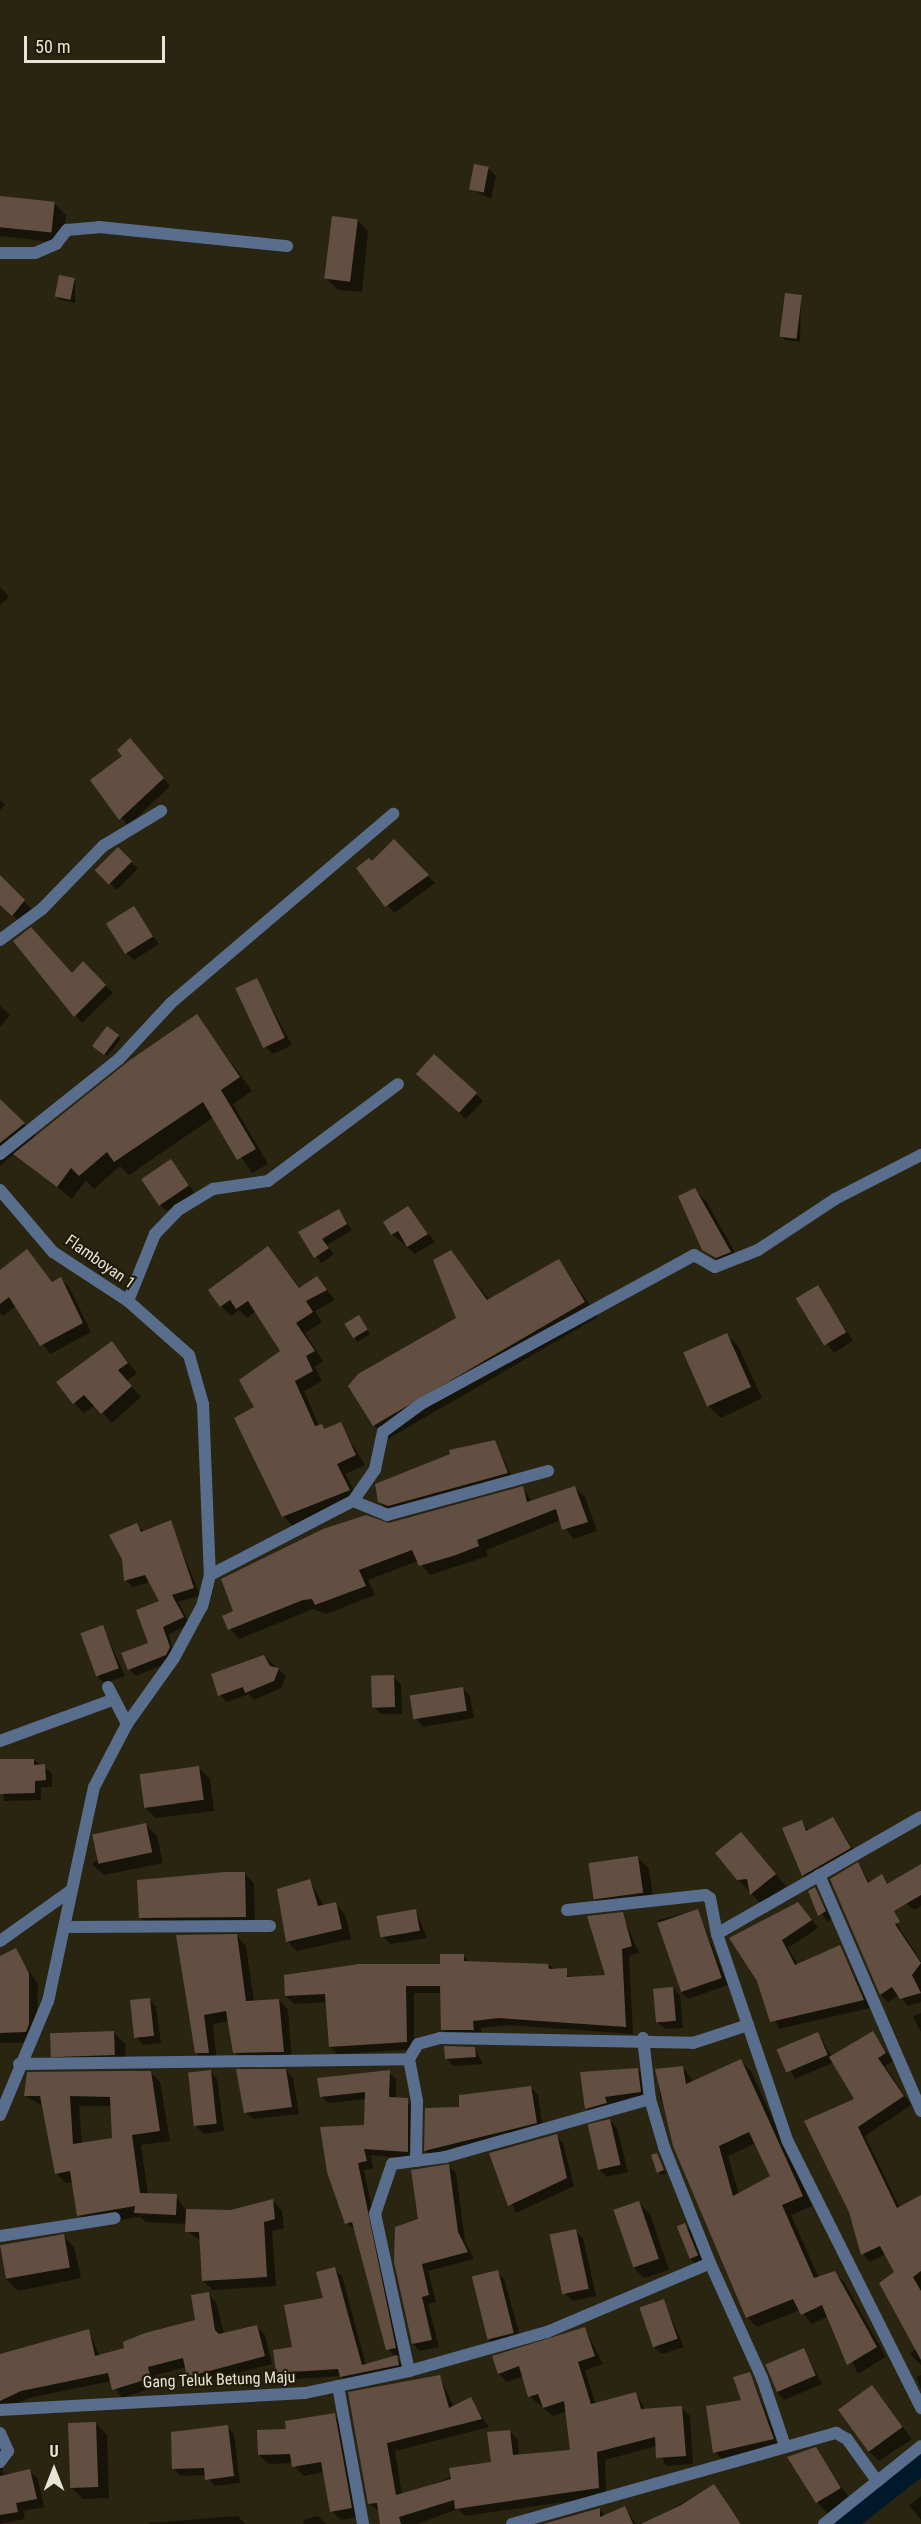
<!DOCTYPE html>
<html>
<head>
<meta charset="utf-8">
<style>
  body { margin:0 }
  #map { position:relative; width:921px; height:2524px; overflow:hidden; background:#2a2511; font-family:"Roboto Condensed",sans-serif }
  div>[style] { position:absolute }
  .shadow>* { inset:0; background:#0007; transform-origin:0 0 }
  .canal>* { height:20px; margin:-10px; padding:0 10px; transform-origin:10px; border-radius:10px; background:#00192a }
  .building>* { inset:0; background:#624f41; transform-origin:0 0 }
  .street>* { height:12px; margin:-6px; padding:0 6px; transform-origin:6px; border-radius:6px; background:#586e8c }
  span { translate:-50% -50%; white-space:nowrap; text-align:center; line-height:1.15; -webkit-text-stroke:4.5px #201c08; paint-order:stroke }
  .street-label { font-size:16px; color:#e7e5d8 }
  .north { position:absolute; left:24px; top:2440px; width:60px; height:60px; -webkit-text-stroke:4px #201c08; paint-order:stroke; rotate:0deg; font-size:16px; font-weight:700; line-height:24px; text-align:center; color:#e7e5d8 }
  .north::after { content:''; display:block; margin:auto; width:21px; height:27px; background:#e7e5d8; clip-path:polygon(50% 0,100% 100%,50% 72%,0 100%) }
  .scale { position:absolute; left:24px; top:36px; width:141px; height:27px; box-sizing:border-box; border:3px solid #e7e5d8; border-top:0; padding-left:8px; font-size:18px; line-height:21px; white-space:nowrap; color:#e7e5d8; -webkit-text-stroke:4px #201c08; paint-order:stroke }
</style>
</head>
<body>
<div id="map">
  <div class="shadow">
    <div style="clip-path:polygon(489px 169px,496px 176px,491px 199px,471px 189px)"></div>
    <div style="clip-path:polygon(0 197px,54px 203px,66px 215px,62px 243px,0 236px)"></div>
    <div style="clip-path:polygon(357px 220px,368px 231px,362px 292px,338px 290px,327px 279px)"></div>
    <div style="clip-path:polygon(75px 280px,75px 303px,60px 300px,57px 297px)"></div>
    <div style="clip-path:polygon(801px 297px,800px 342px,785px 340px,782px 337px)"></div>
    <div style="clip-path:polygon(0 587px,9px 597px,0 605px)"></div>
    <div style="clip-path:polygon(138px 748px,170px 786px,128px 826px,92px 780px)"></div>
    <div style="clip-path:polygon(0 800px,5px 805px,0 810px)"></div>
    <div style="clip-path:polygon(394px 841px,435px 883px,394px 913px,358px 868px,373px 863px)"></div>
    <div style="left:118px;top:849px;width:28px;height:30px;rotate:45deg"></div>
    <div style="clip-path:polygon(1px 877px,31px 909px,20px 922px,0 903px)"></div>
    <div style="clip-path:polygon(133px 908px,159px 944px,134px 960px,126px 953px)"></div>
    <div style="clip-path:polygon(15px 941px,72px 974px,83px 964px,113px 993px,82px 1023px)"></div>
    <div style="clip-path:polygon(256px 980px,292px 1045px,273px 1054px,266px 1047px)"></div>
    <div style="clip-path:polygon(0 1006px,10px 1015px,0 1027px)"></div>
    <div style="clip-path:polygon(197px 1016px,252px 1091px,233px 1104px,268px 1164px,252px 1173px,214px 1117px,129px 1175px,120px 1166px,94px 1189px,86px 1180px,72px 1199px,15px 1153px,0 1166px,0 1101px,37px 1137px)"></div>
    <div style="clip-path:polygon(118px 1036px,121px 1039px,107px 1056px,97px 1048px)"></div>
    <div style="clip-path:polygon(425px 1081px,476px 1094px,483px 1101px,466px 1119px)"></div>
    <div style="clip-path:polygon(171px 1161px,195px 1193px,167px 1211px,159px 1204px)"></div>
    <div style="clip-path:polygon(694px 1190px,706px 1201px,741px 1263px,728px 1268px,703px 1249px)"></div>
    <div style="clip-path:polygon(408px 1208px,435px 1242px,415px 1254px,392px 1234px)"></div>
    <div style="clip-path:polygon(338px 1211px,352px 1230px,327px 1245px,334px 1254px,321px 1263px,300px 1232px)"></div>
    <div style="clip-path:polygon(268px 1248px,300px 1288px,317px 1278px,335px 1300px,315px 1311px,322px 1322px,305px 1333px,323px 1361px,315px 1367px,322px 1381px,304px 1391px,319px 1426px,326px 1430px,340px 1424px,365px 1465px,345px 1474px,359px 1499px,293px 1526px,283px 1516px,256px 1408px,282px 1352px,256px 1311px,247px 1318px,239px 1310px,231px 1316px,221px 1306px)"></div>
    <div style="clip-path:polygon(27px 1251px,53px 1283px,60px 1279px,69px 1287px,91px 1332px,50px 1354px,16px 1306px,3px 1316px,0 1313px,0 1271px)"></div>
    <div style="clip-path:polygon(450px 1252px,490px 1300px,559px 1261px,598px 1317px,388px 1439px,374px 1425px,458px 1318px)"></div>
    <div style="left:818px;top:1287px;width:64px;height:23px;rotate:57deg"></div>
    <div style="clip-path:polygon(362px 1320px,370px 1334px,358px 1342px,355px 1339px)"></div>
    <div style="clip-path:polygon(727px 1335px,738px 1346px,762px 1398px,721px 1418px,709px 1407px)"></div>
    <div style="clip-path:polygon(112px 1342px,137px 1373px,127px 1381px,141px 1397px,112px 1423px,95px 1405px,84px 1413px,74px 1403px)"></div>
    <div style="clip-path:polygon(495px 1442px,514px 1481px,387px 1509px,379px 1502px)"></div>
    <div style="clip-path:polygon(522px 1488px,533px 1502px,575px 1488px,585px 1497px,597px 1531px,573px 1539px,561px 1520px,486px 1550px,488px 1556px,430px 1575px,418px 1561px,368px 1580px,375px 1595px,326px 1614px,313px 1609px,239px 1639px,230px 1629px,389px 1525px)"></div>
    <div style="clip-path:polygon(170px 1522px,200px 1595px,178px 1602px,190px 1624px,169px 1634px,174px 1660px,136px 1676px,129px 1669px,150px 1644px,161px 1602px,150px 1582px,133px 1587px,126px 1580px,136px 1525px,144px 1532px)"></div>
    <div style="clip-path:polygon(103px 1627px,125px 1676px,104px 1683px,97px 1676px)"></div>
    <div style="clip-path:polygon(264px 1656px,286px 1676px,281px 1688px,254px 1700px,249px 1694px,227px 1702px,220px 1695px)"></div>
    <div style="clip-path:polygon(393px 1677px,401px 1684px,402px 1714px,381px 1714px,374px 1707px)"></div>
    <div style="clip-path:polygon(463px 1689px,470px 1696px,474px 1718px,423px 1727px,416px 1719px)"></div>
    <div style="clip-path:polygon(34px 1760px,52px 1773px,52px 1787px,41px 1787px,41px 1800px,4px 1801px,0 1761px)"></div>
    <div style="clip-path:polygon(199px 1768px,210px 1779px,214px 1811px,156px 1818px,144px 1807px)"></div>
    <div style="clip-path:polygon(833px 1818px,857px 1855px,810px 1882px,803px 1875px,801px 1822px,809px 1831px)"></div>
    <div style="clip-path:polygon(146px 1825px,157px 1836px,163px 1863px,104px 1875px,92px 1864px)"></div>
    <div style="clip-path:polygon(741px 1834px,786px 1886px,762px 1905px,738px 1879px)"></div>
    <div style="clip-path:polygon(638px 1857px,649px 1869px,654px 1903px,605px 1910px,594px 1898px)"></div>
    <div style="clip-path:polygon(858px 1864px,921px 1961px,921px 2002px,908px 2006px,899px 1995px,888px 2002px,881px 1995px,832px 1880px)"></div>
    <div style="clip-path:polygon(921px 1866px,921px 1906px,914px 1910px,906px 1903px)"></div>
    <div style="clip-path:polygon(244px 1873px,254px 1883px,255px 1925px,150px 1927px,141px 1918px)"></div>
    <div style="clip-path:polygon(310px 1881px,324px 1906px,335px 1904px,345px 1914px,351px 1939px,297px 1951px,287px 1941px)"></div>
    <div style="left:815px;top:1889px;width:34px;height:6px;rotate:60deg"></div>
    <div style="clip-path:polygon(698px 1910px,728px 1985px,688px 1999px,681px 1992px,658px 1920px)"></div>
    <div style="clip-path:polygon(416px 1911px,427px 1938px,390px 1944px,383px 1937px)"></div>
    <div style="clip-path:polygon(805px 1911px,818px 1928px,788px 1948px,798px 1965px,840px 1947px,870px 2008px,779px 2029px,758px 1980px,732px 1939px)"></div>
    <div style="clip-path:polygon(622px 1914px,639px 1953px,629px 1956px,633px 2034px,508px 2025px,481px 2028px,481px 2038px,450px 2037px,442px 2029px,442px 1993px,414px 1993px,414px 2049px,338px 2054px,330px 2047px,327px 2002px,294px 2004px,286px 1996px,442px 1965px,463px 1955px,470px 1963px,548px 1965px,574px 1978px,607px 1976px)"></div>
    <div style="clip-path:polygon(177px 1936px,237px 1936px,246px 1946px,254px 2002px,279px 2000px,288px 2010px,292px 2061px,244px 2062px,235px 2052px,229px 2021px,213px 2024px,217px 2062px,206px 2062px,197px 2053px)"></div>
    <div style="clip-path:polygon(15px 1950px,38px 1984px,36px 2042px,0 2043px,0 1958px)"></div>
    <div style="clip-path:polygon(673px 1988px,680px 1996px,683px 2028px,665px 2029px,657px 2022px)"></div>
    <div style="clip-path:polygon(149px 2000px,156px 2007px,161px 2043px,143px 2045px,136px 2037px)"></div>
    <div style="clip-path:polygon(921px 2013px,921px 2032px,913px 2017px)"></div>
    <div style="clip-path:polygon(114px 2033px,125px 2044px,126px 2065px,63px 2066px,52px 2055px)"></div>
    <div style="clip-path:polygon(818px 2033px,832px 2057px,873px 2033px,893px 2061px,885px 2066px,911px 2105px,865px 2136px,900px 2208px,921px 2197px,921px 2365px,910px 2354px,916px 2349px,896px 2272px,886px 2254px,870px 2262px,863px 2254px,857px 2100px,834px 2062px,795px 2079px,779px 2050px)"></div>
    <div style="clip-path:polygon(475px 2048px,483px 2064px,454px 2066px,446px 2058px)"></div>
    <div style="clip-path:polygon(evenodd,741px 2061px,751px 2071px,812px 2206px,791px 2215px,819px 2278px,834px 2272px,844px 2282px,886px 2357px,858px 2374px,829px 2316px,812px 2324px,800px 2310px,757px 2327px,747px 2317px,660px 2097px,657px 2071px,683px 2067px,693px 2082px,741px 2061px,756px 2143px,772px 2176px,739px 2195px,728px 2156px,756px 2143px)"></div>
    <div style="clip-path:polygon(286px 2070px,293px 2078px,299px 2114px,253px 2119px,246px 2112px)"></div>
    <div style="clip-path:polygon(638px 2070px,645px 2077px,647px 2099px,612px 2104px,613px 2110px,594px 2115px,586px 2108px)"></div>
    <div style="clip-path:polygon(210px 2071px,217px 2079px,224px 2131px,204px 2134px,196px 2126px)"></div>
    <div style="clip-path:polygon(evenodd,150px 2072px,160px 2082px,170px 2141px,141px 2145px,148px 2195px,176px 2196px,186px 2211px,232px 2212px,273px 2201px,282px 2211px,284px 2228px,272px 2231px,276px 2286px,213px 2290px,203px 2281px,201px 2241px,187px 2231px,187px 2224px,146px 2222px,140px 2217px,89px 2225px,79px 2215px,73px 2182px,66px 2183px,56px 2173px,43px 2106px,25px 2096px,150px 2072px,79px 2106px,112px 2106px,113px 2139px,82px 2144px,79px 2106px)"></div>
    <div style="clip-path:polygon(389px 2072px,396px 2079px,396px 2099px,415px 2107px,415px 2159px,371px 2155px,373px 2168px,364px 2170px,402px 2355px,396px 2356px,406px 2372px,349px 2384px,341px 2376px,285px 2380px,277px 2373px,324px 2299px,334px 2269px,342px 2276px,366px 2365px,396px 2357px,388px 2349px,356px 2230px,346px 2223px,329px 2172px,366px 2126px,367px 2099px,328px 2103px,321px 2096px)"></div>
    <div style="clip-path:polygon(530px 2087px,538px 2095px,543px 2130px,433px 2158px,426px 2151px,427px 2109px,461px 2108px)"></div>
    <div style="clip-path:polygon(610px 2120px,617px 2128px,628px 2172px,607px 2177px,600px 2170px)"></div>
    <div style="clip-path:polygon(556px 2136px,563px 2143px,574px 2186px,516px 2213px,491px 2154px)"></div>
    <div style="clip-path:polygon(657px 2154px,666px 2173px,661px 2175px,658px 2172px)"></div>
    <div style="clip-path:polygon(449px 2166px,456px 2173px,465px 2241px,474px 2259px,428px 2271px,436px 2302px,428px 2304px,439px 2347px,420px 2351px,413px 2344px,419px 2220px)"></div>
    <div style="clip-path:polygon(639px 2203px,650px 2214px,669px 2270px,644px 2278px,633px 2267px)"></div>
    <div style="clip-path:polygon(685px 2225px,692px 2232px,704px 2263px,697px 2266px,690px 2258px)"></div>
    <div style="clip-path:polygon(575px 2231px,583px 2238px,596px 2296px,573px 2301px,565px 2294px)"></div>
    <div style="clip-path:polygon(63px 2236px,74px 2247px,81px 2278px,18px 2291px,6px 2279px,0 2248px)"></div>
    <div style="clip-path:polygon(497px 2272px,504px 2279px,521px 2340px,496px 2347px,489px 2339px)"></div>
    <div style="clip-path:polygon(208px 2294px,216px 2302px,224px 2334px,257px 2327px,265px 2335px,272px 2364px,197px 2384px,187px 2367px,155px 2375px,158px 2386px,122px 2398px,111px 2381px,29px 2398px,0 2411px,0 2354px,88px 2330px,100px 2356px,126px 2349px,197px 2322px)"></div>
    <div style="clip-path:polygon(664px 2301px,684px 2347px,662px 2354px,654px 2347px)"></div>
    <div style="clip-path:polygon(585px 2329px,603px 2364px,585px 2370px,596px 2405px,636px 2394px,646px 2410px,682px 2408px,690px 2416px,693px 2464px,666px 2466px,657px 2446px,605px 2460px,606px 2496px,465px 2516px,458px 2509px,417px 2524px,382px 2524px,380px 2511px,369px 2504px,349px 2394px,440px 2377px,454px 2407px,470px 2399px,489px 2427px,395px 2451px,402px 2495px,492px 2463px,510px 2432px,518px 2440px,519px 2456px,571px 2451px,567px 2411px,553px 2416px,529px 2396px,523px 2376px,507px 2382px,499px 2374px)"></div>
    <div style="clip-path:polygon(803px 2349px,822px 2384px,784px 2400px,777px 2392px)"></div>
    <div style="clip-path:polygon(750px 2373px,780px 2446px,722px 2459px,715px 2452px,743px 2401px)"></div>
    <div style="clip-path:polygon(921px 2375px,921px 2389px,916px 2377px)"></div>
    <div style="clip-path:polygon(872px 2387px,912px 2439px,879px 2461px,868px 2450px)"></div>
    <div style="clip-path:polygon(334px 2415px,344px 2425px,360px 2517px,341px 2520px,332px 2511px,324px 2472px,303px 2476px,293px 2463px,269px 2464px,259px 2455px,288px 2430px)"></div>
    <div style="clip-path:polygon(95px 2423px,107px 2435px,109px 2498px,83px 2499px,72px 2488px)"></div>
    <div style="clip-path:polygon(227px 2427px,234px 2434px,240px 2483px,214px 2486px,206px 2475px,181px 2476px,174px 2469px)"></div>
    <div style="clip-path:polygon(0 2447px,3px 2474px,30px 2471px,38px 2479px,44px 2507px,23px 2511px,25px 2519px,0 2524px)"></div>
    <div style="clip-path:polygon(815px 2449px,851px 2500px,828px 2514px,817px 2502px)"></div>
    <div style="clip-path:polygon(713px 2486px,742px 2524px,644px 2524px)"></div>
    <div style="clip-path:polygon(921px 2496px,921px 2520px,909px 2505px)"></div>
    <div style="clip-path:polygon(625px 2508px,636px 2524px,548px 2524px,600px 2510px,606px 2516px)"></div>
    <div style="clip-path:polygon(238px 2516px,245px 2524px,149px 2524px,149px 2523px)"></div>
    <div style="clip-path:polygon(318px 2516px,326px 2524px,304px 2524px,303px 2520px)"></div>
  </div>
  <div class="canal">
    <div style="left:846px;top:2524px;width:95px;rotate:-38.2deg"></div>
  </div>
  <div class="building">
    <div style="left:474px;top:164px;width:15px;height:26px;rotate:11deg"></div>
    <div style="left:0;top:196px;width:55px;height:31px;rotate:6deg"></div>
    <div style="left:332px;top:216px;width:26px;height:63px;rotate:7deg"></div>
    <div style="left:59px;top:275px;width:16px;height:22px;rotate:11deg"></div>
    <div style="left:785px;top:293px;width:17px;height:44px;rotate:7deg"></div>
    <div style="clip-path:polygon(130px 738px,164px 778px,119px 820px,90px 780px,122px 756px,117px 750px)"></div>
    <div style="clip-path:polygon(394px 839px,429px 875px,385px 907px,356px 868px,369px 858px,372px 861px)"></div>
    <div style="left:118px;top:847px;width:20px;height:33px;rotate:45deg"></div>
    <div style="clip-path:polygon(0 875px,25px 900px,12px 916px,0 905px)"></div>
    <div style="left:134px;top:906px;width:36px;height:33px;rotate:58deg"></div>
    <div style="clip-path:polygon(31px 927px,72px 973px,83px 961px,106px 985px,74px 1017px,13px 941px)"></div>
    <div style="left:257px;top:978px;width:66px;height:24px;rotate:65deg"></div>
    <div style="clip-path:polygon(197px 1014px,240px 1077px,221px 1090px,256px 1149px,237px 1160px,203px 1102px,114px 1162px,107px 1152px,79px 1176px,71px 1168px,57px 1187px,13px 1154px,130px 1060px)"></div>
    <div style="left:107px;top:1026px;width:15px;height:25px;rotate:37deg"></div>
    <div style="left:434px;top:1054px;width:58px;height:27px;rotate:42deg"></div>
    <div style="clip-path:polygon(0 1099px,25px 1123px,0 1143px)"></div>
    <div style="left:171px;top:1159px;width:32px;height:36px;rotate:56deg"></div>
    <div style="clip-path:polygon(695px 1188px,731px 1252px,716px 1258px,702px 1250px,678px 1196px)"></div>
    <div style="clip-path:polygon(408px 1206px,428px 1234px,407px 1247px,398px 1231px,391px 1235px,383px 1222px)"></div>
    <div style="clip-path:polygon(339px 1209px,347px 1224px,322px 1239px,329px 1248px,314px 1258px,298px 1232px)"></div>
    <div style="clip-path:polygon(268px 1246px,299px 1288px,317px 1276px,327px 1290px,306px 1301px,313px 1312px,296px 1323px,315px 1351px,306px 1356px,313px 1371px,295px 1381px,315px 1426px,322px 1424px,324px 1429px,341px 1422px,356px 1455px,337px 1464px,350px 1490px,282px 1517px,234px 1418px,254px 1407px,239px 1380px,280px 1351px,248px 1301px,236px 1309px,230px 1300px,220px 1307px,208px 1290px)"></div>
    <div style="clip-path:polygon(27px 1249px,52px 1282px,61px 1277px,83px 1323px,40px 1346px,9px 1297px,0 1304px,0 1270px)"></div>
    <div style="clip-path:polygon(451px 1250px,487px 1300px,559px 1259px,585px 1302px,373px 1426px,348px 1386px,358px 1374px,456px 1318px,433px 1260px)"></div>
    <div style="left:818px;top:1285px;width:55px;height:26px;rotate:59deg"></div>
    <div style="left:359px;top:1315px;width:17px;height:17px;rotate:59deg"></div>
    <div style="left:727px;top:1333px;width:59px;height:48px;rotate:66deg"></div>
    <div style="clip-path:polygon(112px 1341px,128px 1363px,118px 1370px,132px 1386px,101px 1414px,84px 1395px,73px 1404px,56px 1382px)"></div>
    <div style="clip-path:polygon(495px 1440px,508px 1473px,388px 1506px,378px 1502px,375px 1484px,450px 1454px,449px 1450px)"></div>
    <div style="clip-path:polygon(523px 1486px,527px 1502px,575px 1486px,588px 1522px,562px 1530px,556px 1509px,477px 1540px,479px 1546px,456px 1555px,419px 1566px,412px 1550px,359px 1570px,366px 1586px,315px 1605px,312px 1599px,303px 1600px,228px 1630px,222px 1616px,233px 1611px,221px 1579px,323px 1529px,366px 1515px,389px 1523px)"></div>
    <div style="clip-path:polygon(171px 1520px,194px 1588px,172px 1595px,184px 1617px,163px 1627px,170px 1647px,166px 1655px,128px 1670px,121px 1653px,148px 1643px,136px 1610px,159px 1601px,145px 1575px,124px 1581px,122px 1559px,109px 1535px,137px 1523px,141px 1532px)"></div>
    <div style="left:103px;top:1625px;width:46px;height:24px;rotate:70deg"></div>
    <div style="clip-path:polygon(264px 1655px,270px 1666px,279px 1668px,274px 1681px,245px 1693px,243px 1687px,218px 1696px,211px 1674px)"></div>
    <div style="left:394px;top:1675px;width:32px;height:23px;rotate:88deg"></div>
    <div style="left:463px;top:1687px;width:24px;height:54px;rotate:81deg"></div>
    <div style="clip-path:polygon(0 1759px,34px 1759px,34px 1765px,45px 1764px,46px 1780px,35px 1781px,35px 1793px,0 1794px)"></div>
    <div style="left:199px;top:1766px;width:34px;height:60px;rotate:82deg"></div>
    <div style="clip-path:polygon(833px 1817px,851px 1848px,802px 1876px,782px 1828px,802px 1820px,806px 1831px)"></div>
    <div style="left:146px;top:1823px;width:30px;height:55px;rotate:78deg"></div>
    <div style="clip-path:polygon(741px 1832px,776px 1874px,750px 1895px,747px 1879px,737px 1880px,715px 1853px)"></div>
    <div style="left:638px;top:1856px;width:37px;height:50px;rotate:82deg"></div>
    <div style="clip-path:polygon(858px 1862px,868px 1883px,882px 1874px,887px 1884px,921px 1864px,921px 1895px,894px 1911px,900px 1922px,895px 1924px,921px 1963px,912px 1975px,921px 1993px,900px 1999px,892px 1987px,880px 1995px,830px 1879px)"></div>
    <div style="clip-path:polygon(225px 1872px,245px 1872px,246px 1917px,139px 1918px,137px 1880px)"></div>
    <div style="clip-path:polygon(310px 1879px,318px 1906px,336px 1902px,342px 1929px,286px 1942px,277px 1889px)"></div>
    <div style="clip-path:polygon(815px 1887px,826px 1911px,818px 1916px,808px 1891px)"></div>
    <div style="clip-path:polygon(798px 1902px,812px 1920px,782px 1940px,795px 1965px,840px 1945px,864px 2000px,770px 2022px,757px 1981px,729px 1938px)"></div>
    <div style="left:416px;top:1909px;width:22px;height:40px;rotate:80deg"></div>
    <div style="left:698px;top:1909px;width:73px;height:43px;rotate:71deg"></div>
    <div style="clip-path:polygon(623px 1912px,632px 1946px,622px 1949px,626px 2027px,499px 2018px,473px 2021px,474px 2030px,441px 2030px,440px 1986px,406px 1986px,407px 2042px,329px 2047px,325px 1994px,285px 1996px,284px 1975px,359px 1964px,440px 1964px,440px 1954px,464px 1954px,464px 1961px,548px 1964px,549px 1969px,567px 1968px,567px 1977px,605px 1975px,587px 1916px)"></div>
    <div style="clip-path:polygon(237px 1934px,246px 2001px,279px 1999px,284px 2052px,233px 2053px,226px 2011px,204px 2015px,209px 2053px,195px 2053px,176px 1935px)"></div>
    <div style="clip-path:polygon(16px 1948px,29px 1973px,29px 2024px,26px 2032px,0 2033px,0 1956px)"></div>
    <div style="left:673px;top:1987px;width:34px;height:20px;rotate:85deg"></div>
    <div style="left:150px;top:1998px;width:38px;height:20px;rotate:84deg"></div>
    <div style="left:114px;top:2031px;width:24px;height:64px;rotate:88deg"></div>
    <div style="clip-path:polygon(873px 2031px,886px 2053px,878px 2058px,904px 2096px,858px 2127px,897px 2208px,921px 2195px,921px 2271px,913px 2277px,921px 2291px,921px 2360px,879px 2283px,894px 2272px,880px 2246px,861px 2255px,849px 2212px,804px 2121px,854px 2099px,829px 2057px)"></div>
    <div style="left:818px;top:2032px;width:25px;height:45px;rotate:67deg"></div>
    <div style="clip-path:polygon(444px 2046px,475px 2047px,476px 2057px,445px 2059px)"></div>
    <div style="clip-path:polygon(evenodd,741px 2059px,803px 2196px,782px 2205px,814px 2278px,835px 2271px,877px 2347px,847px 2365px,822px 2305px,801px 2315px,793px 2299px,746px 2318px,673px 2146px,655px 2069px,683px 2066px,686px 2084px,741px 2059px,749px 2132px,770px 2176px,733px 2196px,719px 2146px,749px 2132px)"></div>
    <div style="clip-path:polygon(638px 2068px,641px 2092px,605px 2097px,607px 2103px,585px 2109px,580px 2072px)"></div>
    <div style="clip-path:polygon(236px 2069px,286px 2069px,292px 2107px,244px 2113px)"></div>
    <div style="left:211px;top:2070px;width:54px;height:23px;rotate:84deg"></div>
    <div style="clip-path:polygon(390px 2070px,389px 2097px,408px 2098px,408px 2152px,364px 2149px,367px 2161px,358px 2163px,396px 2348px,386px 2350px,352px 2222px,345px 2224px,327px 2172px,320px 2127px,364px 2125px,365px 2092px,320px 2097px,317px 2078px)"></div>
    <div style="clip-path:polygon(evenodd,116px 2071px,151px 2071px,160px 2131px,132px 2135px,140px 2193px,177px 2194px,176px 2215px,134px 2213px,135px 2206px,77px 2216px,70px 2171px,55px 2174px,40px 2096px,24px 2096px,27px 2072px,116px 2071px,70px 2096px,110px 2097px,112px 2138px,73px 2144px,70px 2096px)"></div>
    <div style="clip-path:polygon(531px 2086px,537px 2123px,424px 2151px,425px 2108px,459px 2107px,459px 2095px)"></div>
    <div style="left:610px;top:2119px;width:47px;height:23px;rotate:77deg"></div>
    <div style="clip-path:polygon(557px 2134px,567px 2178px,508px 2206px,489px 2153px)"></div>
    <div style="clip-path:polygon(657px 2153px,664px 2170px,657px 2173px,651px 2155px)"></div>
    <div style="clip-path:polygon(449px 2164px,458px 2232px,468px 2252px,422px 2264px,429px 2295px,422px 2297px,432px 2340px,412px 2344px,394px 2262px,395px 2227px,418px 2219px,411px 2170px)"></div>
    <div style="clip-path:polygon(273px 2199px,275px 2219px,264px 2222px,267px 2277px,202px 2281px,199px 2232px,185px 2232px,186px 2209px,231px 2210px)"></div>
    <div style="left:639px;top:2201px;width:61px;height:27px;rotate:71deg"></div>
    <div style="left:685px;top:2223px;width:35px;height:9px;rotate:68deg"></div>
    <div style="left:576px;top:2229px;width:61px;height:27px;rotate:78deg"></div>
    <div style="left:64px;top:2234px;width:34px;height:65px;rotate:80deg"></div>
    <div style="clip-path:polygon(335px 2267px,362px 2365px,397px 2355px,399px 2365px,340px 2377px,338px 2369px,276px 2373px,273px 2350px,292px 2347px,284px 2305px,323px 2298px,316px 2272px)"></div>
    <div style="left:498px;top:2270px;width:65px;height:27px;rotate:76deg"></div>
    <div style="clip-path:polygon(209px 2292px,215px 2330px,219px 2334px,257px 2325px,265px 2356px,187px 2377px,183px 2358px,148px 2367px,151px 2378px,112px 2390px,108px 2373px,21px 2391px,0 2401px,0 2354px,89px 2329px,95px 2356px,124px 2348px,123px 2342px,145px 2333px,195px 2320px,191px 2295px)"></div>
    <div style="left:664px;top:2299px;width:42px;height:26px;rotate:71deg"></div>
    <div style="clip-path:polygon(585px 2327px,595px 2356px,578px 2362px,591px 2404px,636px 2392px,641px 2409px,682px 2406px,686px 2456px,656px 2458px,655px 2437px,597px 2452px,599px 2488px,455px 2509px,454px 2500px,399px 2517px,401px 2524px,380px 2524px,377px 2503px,368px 2504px,348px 2392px,440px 2375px,449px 2408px,471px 2397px,482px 2419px,387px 2443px,396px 2495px,451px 2479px,449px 2468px,491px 2462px,487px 2432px,510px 2430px,513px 2455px,570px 2450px,564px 2401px,543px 2408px,538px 2394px,528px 2397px,519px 2366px,498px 2374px,492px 2356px)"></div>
    <div style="left:804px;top:2348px;width:30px;height:42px;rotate:67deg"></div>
    <div style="clip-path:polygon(750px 2372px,774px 2439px,713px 2453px,706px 2406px,741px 2400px,733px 2377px)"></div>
    <div style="left:872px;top:2385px;width:52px;height:42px;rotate:54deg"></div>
    <div style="clip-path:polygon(335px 2413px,352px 2508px,330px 2512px,321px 2462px,292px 2467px,290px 2454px,258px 2455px,257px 2430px,286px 2429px,285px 2421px)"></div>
    <div style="left:96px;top:2422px;width:65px;height:28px;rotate:88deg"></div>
    <div style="clip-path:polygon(228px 2425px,234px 2476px,205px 2480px,204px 2468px,172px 2469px,171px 2432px)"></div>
    <div style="clip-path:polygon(816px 2447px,841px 2488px,816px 2503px,787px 2457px)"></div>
    <div style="clip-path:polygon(30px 2469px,37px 2499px,16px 2503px,18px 2512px,0 2515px,0 2476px)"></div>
    <div style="clip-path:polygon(714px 2484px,741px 2524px,641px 2524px,681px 2505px)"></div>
    <div style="clip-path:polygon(625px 2506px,633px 2524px,543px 2524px,600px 2508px,600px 2517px)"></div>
  </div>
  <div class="street">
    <div style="left:0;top:253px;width:35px"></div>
    <div style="left:35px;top:253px;width:23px;rotate:-23deg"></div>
    <div style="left:56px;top:244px;width:18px;rotate:-52deg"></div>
    <div style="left:67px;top:230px;width:32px;rotate:-5deg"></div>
    <div style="left:99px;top:227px;width:189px;rotate:5.8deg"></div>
    <div style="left:0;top:940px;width:52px;rotate:-36.4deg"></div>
    <div style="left:42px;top:909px;width:88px;rotate:-45.9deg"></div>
    <div style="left:103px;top:846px;width:68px;rotate:-31.1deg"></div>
    <div style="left:0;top:1154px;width:152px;rotate:-38.6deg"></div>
    <div style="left:119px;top:1059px;width:76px;rotate:-47.1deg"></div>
    <div style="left:171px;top:1003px;width:292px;rotate:-40.4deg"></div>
    <div style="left:0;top:1190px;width:82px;rotate:49.5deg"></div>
    <div style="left:53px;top:1252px;width:90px;rotate:33.2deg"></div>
    <div style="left:128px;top:1301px;width:81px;rotate:41.5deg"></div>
    <div style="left:189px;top:1355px;width:51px;rotate:74.1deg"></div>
    <div style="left:203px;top:1404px;width:171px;rotate:87.7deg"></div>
    <div style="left:210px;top:1575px;width:32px;rotate:104deg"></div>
    <div style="left:202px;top:1606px;width:59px;rotate:118.3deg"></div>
    <div style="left:174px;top:1658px;width:81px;rotate:125.5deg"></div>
    <div style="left:127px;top:1724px;width:71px;rotate:117.6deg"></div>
    <div style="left:94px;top:1787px;width:219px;rotate:102.1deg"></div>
    <div style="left:48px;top:2001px;width:124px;rotate:112.8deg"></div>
    <div style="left:128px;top:1301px;width:72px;rotate:-68.1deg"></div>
    <div style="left:155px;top:1234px;width:33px;rotate:-46deg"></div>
    <div style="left:178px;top:1210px;width:41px;rotate:-31deg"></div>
    <div style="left:213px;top:1189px;width:56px;rotate:-8.3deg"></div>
    <div style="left:268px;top:1181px;width:162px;rotate:-36.7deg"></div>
    <div style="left:353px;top:1501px;width:37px;rotate:22deg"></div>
    <div style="left:387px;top:1515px;width:167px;rotate:-15.3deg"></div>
    <div style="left:210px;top:1575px;width:161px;rotate:-27.4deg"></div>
    <div style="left:353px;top:1501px;width:39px;rotate:-55deg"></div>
    <div style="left:375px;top:1469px;width:38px;rotate:-78deg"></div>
    <div style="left:383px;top:1432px;width:47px;rotate:-36.4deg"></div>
    <div style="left:421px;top:1404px;width:311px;rotate:-28.6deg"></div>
    <div style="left:694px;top:1255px;width:24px;rotate:30deg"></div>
    <div style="left:715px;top:1267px;width:46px;rotate:-21.6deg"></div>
    <div style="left:758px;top:1250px;width:92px;rotate:-33.5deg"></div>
    <div style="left:835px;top:1199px;width:97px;rotate:-27.1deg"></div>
    <div style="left:108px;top:1687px;width:42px;rotate:62.8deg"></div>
    <div style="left:0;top:1741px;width:119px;rotate:-20.1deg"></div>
    <div style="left:921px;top:1817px;width:235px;rotate:150.2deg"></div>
    <div style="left:717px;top:1934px;width:218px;rotate:71.2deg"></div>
    <div style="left:787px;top:2140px;width:300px;rotate:63.4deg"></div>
    <div style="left:819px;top:1875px;width:257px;rotate:66.6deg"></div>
    <div style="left:567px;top:1910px;width:139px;rotate:-6.2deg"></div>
    <div style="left:705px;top:1895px;width:6px;rotate:31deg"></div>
    <div style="left:710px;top:1898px;width:37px;rotate:79deg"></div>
    <div style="left:67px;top:1927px;width:203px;rotate:-0.3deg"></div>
    <div style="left:0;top:1941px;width:86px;rotate:-35.5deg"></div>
    <div style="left:643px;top:2038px;width:61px;rotate:83.5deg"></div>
    <div style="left:650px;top:2099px;width:50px;rotate:73.7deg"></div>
    <div style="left:664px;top:2147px;width:125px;rotate:68.4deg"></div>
    <div style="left:409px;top:2059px;width:43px;rotate:79.2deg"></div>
    <div style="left:417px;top:2101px;width:60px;rotate:91deg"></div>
    <div style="left:19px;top:2064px;width:390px;rotate:-0.7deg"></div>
    <div style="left:409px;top:2059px;width:17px;rotate:-59deg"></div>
    <div style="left:418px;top:2044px;width:23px;rotate:-15deg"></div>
    <div style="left:440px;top:2038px;width:253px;rotate:1.1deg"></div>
    <div style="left:693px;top:2043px;width:58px;rotate:-18.1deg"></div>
    <div style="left:0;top:2236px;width:116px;rotate:-8.9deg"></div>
    <div style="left:409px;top:2371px;width:161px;rotate:-102.2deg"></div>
    <div style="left:375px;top:2214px;width:53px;rotate:-71.2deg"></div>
    <div style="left:392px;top:2164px;width:53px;rotate:-7.5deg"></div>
    <div style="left:445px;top:2157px;width:213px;rotate:-15.8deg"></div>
    <div style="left:338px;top:2386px;width:140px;rotate:79.7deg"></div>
    <div style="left:0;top:2410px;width:305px;rotate:-3.2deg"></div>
    <div style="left:305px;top:2393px;width:106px;rotate:-11.9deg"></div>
    <div style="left:409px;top:2371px;width:143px;rotate:-15.8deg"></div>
    <div style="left:547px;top:2332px;width:177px;rotate:-22.9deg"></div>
    <div style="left:710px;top:2263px;width:126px;rotate:65.7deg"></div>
    <div style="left:762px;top:2378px;width:72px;rotate:71.3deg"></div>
    <div style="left:0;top:2433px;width:20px;rotate:66deg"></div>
    <div style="left:8px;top:2451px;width:14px;rotate:126deg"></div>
    <div style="left:512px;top:2524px;width:337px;rotate:-15.7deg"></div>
    <div style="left:836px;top:2433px;width:13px;rotate:29deg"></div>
    <div style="left:847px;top:2439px;width:52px;rotate:54.5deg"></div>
    <div style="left:824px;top:2524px;width:124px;rotate:-38.8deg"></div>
  </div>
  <div class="street-label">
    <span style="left:100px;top:1262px;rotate:35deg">Flamboyan 1</span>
    <span style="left:219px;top:2380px;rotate:-2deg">Gang Teluk Betung Maju</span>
  </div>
  <div class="north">U</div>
  <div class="scale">50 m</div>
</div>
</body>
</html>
